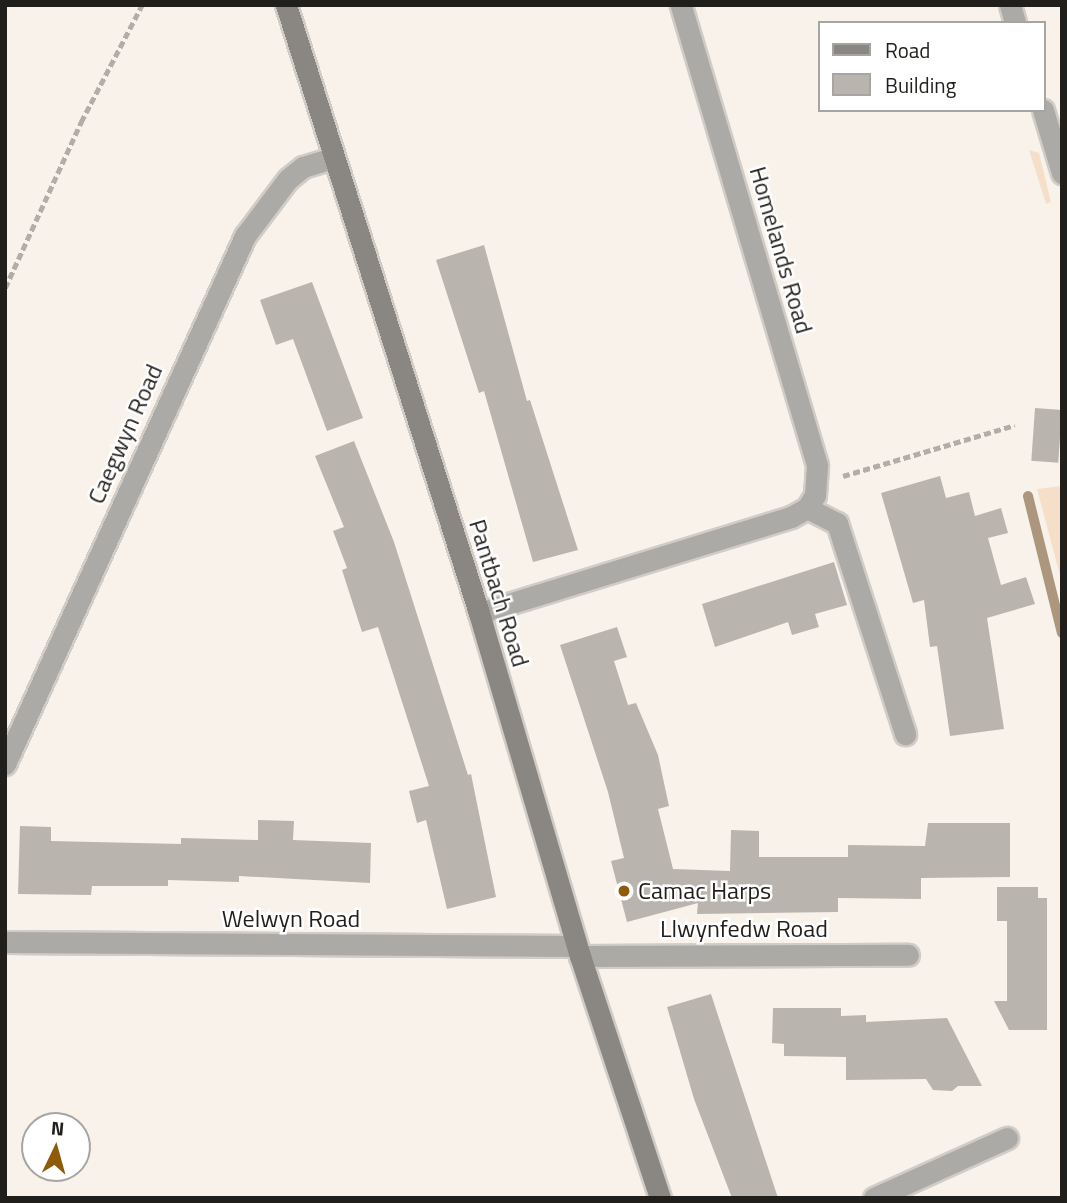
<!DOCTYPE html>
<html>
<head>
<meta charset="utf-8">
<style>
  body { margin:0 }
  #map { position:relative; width:1067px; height:1203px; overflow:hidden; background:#f8f2eb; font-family:"Titillium Web",sans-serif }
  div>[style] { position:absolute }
  .green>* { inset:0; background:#f5dfc8 }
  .stream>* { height:10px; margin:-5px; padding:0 5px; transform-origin:5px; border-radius:5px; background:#ac967d }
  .building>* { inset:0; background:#bab4ae; transform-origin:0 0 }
  .path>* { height:4.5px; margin-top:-2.25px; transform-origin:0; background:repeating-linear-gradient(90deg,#b2ada8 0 7px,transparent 0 10.5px) }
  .roads { filter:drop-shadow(2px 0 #d1ccc6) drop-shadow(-2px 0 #d1ccc6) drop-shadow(0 2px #d1ccc6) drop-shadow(0 -2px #d1ccc6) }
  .street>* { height:21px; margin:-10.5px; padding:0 10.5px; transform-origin:10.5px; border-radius:10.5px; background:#acaaa7 }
  .secondary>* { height:21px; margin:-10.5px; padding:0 10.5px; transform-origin:10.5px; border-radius:10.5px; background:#8a8682 }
  .dots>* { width:19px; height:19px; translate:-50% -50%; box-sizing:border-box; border:4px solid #fff; border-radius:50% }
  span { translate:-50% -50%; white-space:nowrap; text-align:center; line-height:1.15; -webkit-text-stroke:5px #fff; paint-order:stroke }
  .street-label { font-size:24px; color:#211f1c }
  .poi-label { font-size:24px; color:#211f1c }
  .left { translate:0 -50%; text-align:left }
  .frame { position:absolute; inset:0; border:7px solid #211f1c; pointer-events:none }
  .legend { position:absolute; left:818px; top:21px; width:228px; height:91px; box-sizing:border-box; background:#fff; border:2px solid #a6a5a4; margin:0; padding:9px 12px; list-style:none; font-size:21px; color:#211f1c }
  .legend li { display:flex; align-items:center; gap:14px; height:35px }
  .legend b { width:35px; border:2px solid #a6a5a4 }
  .north { position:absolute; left:21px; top:1112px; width:70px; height:70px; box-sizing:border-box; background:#fff; border:2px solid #a6a5a4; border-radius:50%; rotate:5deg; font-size:19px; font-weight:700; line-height:28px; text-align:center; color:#211f1c }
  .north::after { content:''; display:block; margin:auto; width:24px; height:32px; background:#8e5b0a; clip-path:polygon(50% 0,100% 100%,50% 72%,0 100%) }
</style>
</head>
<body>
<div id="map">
  <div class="green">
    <div style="clip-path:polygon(1029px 150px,1039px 153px,1051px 202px,1046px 204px)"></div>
    <div style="clip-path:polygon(1062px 486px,1062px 583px,1037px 489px)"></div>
  </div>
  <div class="stream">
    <div style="left:1028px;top:496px;width:141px;rotate:76.1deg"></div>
  </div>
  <div class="building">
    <div style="clip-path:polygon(484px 245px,527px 401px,530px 400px,578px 550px,533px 562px,484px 391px,479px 393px,436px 260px)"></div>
    <div style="clip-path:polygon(312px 282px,363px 418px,327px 431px,293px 339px,276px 345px,260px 300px)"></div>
    <div style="left:1035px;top:408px;width:27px;height:53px;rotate:4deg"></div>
    <div style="clip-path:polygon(354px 441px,394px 542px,468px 775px,471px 774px,496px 897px,447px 909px,426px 820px,417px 823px,409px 791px,429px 786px,378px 627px,362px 632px,342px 570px,347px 568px,333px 531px,344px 527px,315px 456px)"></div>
    <div style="clip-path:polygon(940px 476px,946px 498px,969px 492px,975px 516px,1001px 508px,1008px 533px,988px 538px,1001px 585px,1026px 577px,1035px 604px,987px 618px,1004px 729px,950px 736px,937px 646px,930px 647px,924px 600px,913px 603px,881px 493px)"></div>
    <div style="clip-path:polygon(834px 562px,847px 605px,815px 614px,819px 627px,792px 635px,788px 622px,715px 647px,702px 604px)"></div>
    <div style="clip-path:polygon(617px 627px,627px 657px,614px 661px,628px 705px,636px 703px,658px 755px,669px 806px,658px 809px,673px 869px,730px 871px,731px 830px,759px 831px,759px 857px,848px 857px,848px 845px,925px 846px,928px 823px,1010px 823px,1010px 877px,921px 878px,921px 899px,838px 898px,838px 912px,697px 914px,698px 903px,627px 922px,611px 861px,624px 858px,608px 792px,560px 645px)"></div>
    <div style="clip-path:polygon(258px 820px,294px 821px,293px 840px,371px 843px,370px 883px,239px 876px,239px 882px,168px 880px,168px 886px,92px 886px,91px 895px,18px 894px,20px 826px,51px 827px,51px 841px,181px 844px,181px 838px,258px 840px)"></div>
    <div style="clip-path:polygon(997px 887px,1038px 887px,1038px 898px,1047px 898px,1047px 1030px,1009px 1030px,994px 1001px,1007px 1001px,1007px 921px,997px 921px)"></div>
    <div style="clip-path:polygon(711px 994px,726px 1040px,778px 1198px,732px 1198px,694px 1099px,667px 1007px)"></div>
    <div style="clip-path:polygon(773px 1008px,841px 1008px,841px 1016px,866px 1015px,866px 1022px,947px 1018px,982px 1086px,958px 1086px,952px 1091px,933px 1090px,926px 1079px,846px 1080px,846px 1057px,784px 1056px,784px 1044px,772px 1043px)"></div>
  </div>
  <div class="path">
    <div style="left:5px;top:288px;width:183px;rotate:-65.4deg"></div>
    <div style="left:81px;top:122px;width:132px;rotate:-62.5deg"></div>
    <div style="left:843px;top:476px;width:179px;rotate:-16.5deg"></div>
  </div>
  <div class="roads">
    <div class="street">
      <div style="left:1010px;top:5px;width:19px;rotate:74deg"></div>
      <div style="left:1043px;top:110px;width:66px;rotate:73.2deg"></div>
      <div style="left:807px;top:508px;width:34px;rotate:27deg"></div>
      <div style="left:837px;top:523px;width:222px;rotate:72.1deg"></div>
      <div style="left:479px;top:613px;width:326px;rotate:-17.1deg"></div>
      <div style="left:791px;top:517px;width:18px;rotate:-29deg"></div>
      <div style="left:807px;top:508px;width:15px;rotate:-58deg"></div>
      <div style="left:815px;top:495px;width:30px;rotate:-86deg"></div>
      <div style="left:817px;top:465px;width:480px;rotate:-106.5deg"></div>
      <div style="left:5px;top:764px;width:580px;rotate:-65.56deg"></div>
      <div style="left:245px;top:236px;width:71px;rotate:-53deg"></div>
      <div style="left:288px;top:179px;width:19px;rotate:-39deg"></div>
      <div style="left:303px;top:167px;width:30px;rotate:-17deg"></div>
      <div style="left:5px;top:942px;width:572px;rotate:0.4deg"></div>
      <div style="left:580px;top:956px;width:328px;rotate:-0.2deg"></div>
      <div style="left:874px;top:1198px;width:146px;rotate:-24.3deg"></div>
    </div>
    <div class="secondary">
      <div style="left:286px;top:5px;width:638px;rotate:72.39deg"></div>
      <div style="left:479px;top:613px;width:358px;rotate:73.6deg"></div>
      <div style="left:580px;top:956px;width:255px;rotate:71.7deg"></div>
    </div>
  </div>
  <div class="dots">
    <div style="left:624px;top:891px;background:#8e5b0a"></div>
  </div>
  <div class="street-label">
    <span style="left:781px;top:250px;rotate:74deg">Homelands Road</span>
    <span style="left:125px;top:434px;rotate:-66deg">Caegwyn Road</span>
    <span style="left:499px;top:593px;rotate:73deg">Pantbach Road</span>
    <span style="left:291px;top:919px">Welwyn Road</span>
    <span style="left:744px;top:929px">Llwynfedw Road</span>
  </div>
  <div class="poi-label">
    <span class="left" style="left:638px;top:891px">Camac Harps</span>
  </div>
  <div class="frame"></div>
  <ul class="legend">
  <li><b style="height:9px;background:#8a8682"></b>Road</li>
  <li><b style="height:19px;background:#bab4ae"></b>Building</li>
  </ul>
  <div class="north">N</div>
</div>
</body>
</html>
